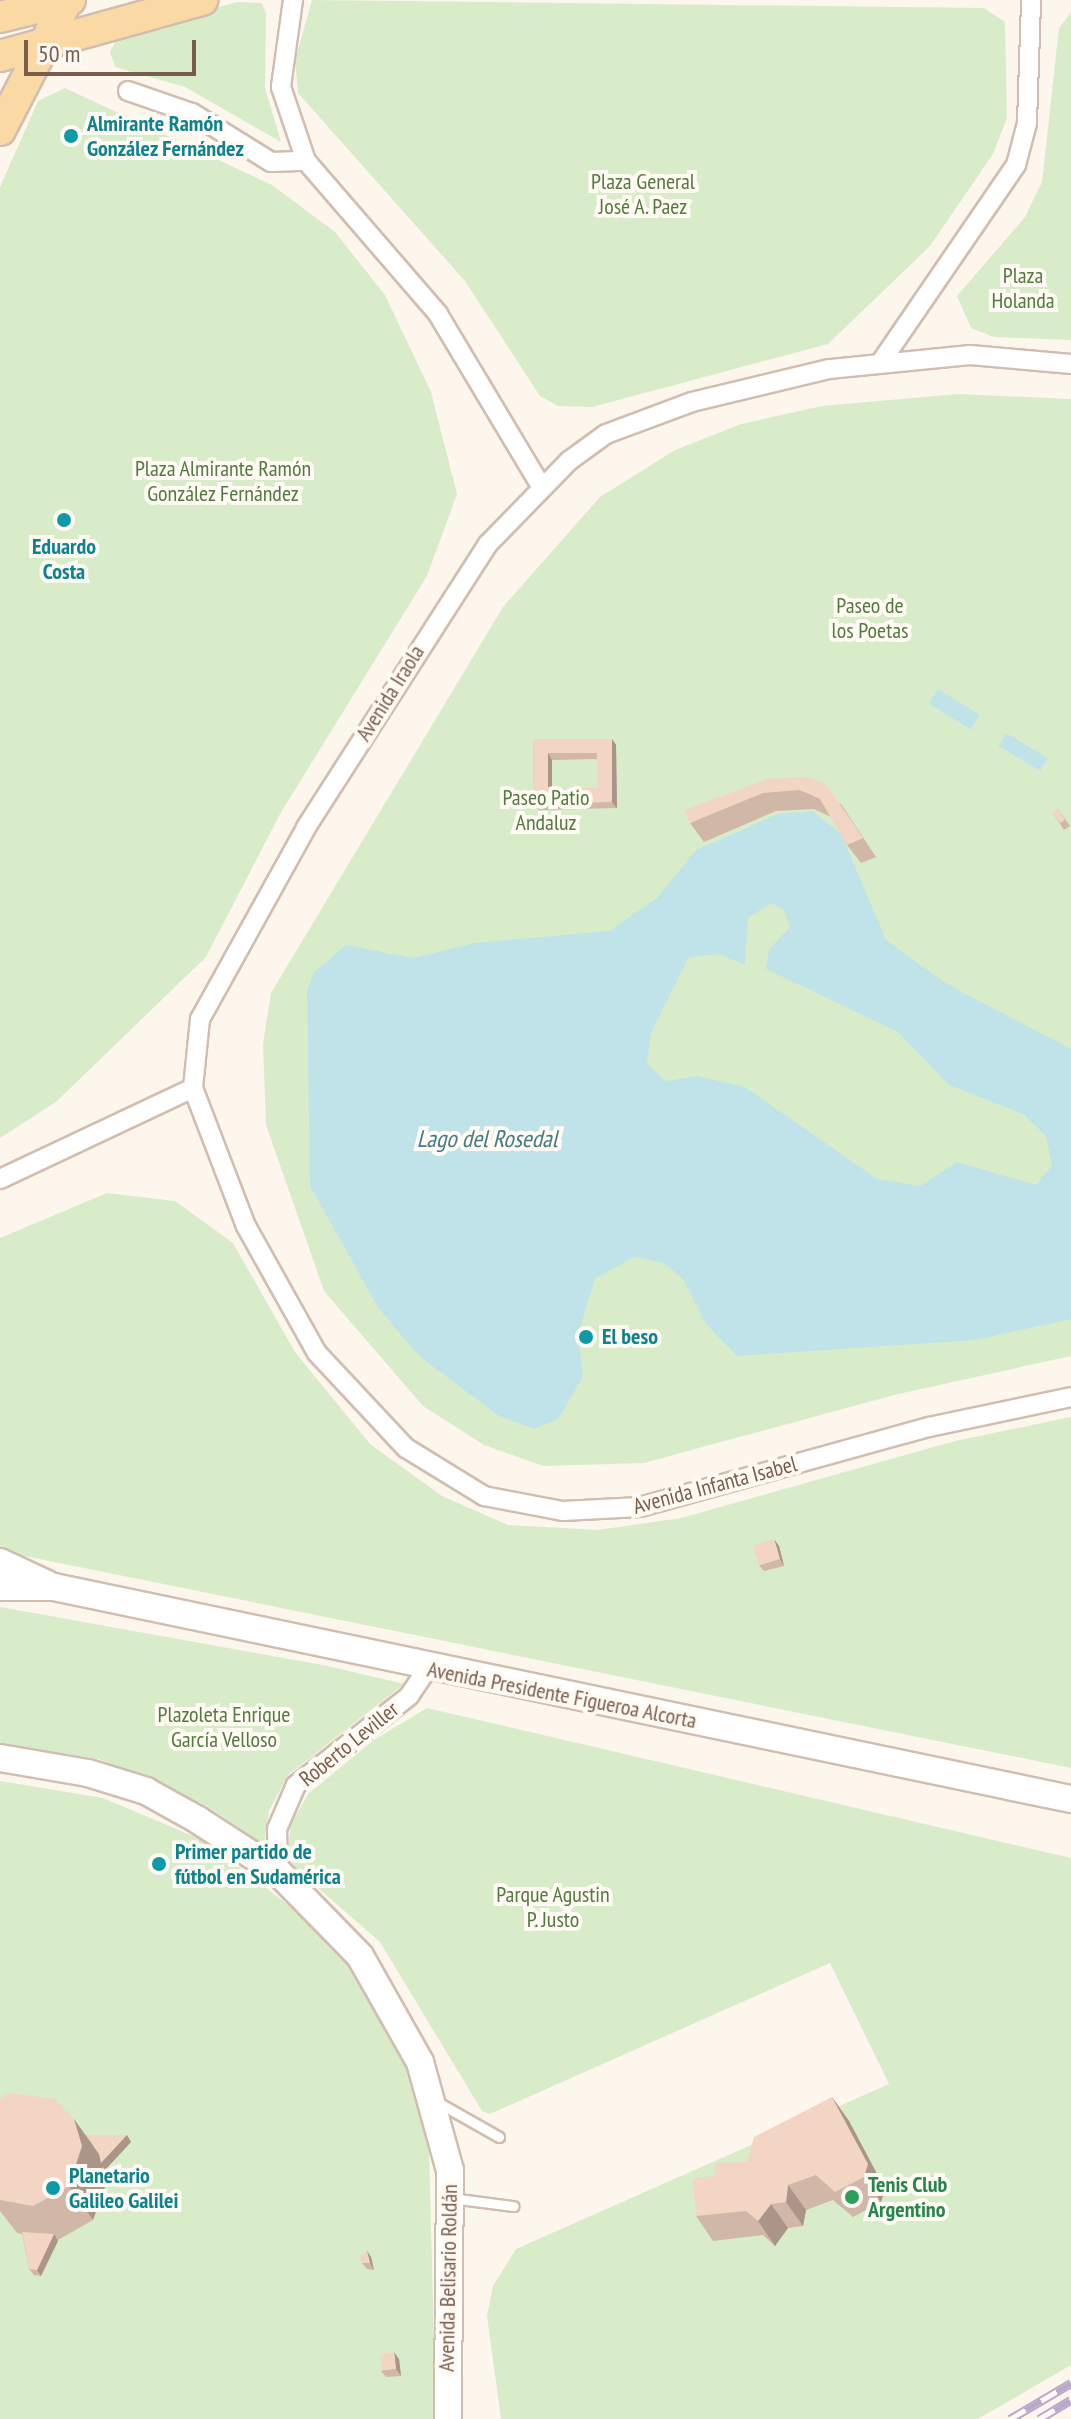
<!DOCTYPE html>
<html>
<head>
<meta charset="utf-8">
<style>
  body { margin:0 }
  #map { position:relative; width:1071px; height:2419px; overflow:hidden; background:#fdf6ec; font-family:"PT Sans Narrow",sans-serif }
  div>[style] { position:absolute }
  .green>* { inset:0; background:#d8ecc9 }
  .water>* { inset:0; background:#bfe3e8; transform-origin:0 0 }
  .roads { filter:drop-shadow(2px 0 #d1beb0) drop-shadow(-2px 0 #d1beb0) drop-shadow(0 2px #d1beb0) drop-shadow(0 -2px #d1beb0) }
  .lane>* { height:9px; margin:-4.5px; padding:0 4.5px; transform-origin:4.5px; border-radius:4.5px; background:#fff }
  .street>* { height:18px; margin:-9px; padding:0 9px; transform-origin:9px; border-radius:9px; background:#fff }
  .secondary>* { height:26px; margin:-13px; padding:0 13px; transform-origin:13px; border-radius:13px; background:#fff }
  .primary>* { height:30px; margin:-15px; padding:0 15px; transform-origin:15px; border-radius:15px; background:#fbd9a5 }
  .rail>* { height:9px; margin-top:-4.5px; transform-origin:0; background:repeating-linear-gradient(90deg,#fffaf3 0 18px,#b9a8c9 0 36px); box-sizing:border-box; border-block:2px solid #b9a8c9 }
  .wall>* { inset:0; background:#d1b7a8 }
  .shaded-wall>* { inset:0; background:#aa9588 }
  .building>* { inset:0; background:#f3d5c3; transform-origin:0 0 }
  .dots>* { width:22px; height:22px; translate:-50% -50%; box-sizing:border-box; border:4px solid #fffaf3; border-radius:50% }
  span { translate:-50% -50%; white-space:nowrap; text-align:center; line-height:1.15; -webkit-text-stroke:8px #fffaf3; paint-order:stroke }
  .culture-label { font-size:22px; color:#0d838f; font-weight:700 }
  .left { translate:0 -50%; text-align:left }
  .park-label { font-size:22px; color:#537a41 }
  .street-label { font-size:22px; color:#7a5c4d }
  .leisure-label { font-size:22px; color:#27864d; font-weight:700 }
  .water-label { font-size:24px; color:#437c86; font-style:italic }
  .scale { position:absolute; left:24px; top:40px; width:172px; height:36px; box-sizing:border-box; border:4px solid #7a5c4d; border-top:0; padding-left:10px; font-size:24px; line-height:28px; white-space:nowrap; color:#7a5c4d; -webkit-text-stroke:6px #fffaf3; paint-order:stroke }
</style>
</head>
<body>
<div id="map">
  <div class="green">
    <div style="clip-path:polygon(312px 0,984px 8px,1005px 22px,1007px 118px,993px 154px,930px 246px,828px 344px,592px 407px,558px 406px,540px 396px,465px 281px,298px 93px,295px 61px)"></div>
    <div style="clip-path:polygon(237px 2px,262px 3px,266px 14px,265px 88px,281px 142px,185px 87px,115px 67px,110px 52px,119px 35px)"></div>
    <div style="clip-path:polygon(1071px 12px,1071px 340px,994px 337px,971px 328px,957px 296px,1025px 217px,1042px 182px,1059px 28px)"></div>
    <div style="clip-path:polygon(65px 88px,272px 185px,335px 232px,385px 295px,431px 392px,457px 494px,427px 576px,280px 814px,206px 957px,56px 1102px,0 1138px,0 187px,38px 101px)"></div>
    <div style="clip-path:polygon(958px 394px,1071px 399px,1071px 1356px,894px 1395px,644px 1463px,543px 1466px,484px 1445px,423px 1406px,324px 1291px,266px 1125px,263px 1044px,271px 993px,503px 607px,600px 497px,675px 450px,741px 424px,822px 406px)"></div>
    <div style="clip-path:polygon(107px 1193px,175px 1201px,233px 1243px,295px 1352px,370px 1444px,442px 1496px,508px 1525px,598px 1530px,681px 1518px,955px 1441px,1071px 1417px,1071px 1768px,0 1551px,0 1238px)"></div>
    <div style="clip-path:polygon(0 1607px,328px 1666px,404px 1684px,288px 1775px,269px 1811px,264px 1845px,207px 1806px,99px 1759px,0 1744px)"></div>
    <div style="clip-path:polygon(427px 1708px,1071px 1858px,1071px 2365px,978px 2419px,501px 2419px,487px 2316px,493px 2286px,516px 2249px,889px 2084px,830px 1963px,490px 2114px,482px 2111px,380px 1942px,293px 1866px,289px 1849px,290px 1826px,308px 1794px,374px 1740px)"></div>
    <div style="clip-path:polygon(0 1781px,103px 1798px,207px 1842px,296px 1911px,354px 1969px,405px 2056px,429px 2148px,436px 2419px,0 2419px)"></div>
  </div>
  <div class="water">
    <div style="left:938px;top:689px;width:49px;height:17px;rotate:32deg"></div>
    <div style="left:1006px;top:733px;width:49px;height:15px;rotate:31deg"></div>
    <div style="clip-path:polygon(evenodd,813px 811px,841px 834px,886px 940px,947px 984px,1071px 1049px,1071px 1319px,975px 1340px,737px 1356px,706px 1324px,683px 1279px,664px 1263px,634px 1257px,595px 1279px,578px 1334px,583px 1377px,558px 1419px,534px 1429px,499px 1416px,419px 1356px,379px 1309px,310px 1186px,307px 991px,314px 972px,346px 945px,414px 958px,474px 943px,609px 931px,657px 898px,696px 850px,778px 814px,813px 811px,771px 903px,784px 910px,790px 927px,769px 949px,766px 969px,898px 1032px,949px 1085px,1023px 1114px,1046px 1136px,1052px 1166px,1036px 1185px,957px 1162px,920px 1186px,877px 1179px,745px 1087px,697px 1076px,666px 1081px,647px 1064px,651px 1033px,689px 957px,719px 954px,745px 965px,748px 918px,771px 903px)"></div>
  </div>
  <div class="roads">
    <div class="lane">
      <div style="left:439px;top:2103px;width:69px;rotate:29.5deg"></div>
      <div style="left:451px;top:2198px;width:63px;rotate:7.4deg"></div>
    </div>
    <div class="street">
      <div style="left:293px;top:0;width:88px;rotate:97.9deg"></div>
      <div style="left:281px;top:87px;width:78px;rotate:71.3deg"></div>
      <div style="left:128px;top:91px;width:68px;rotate:19deg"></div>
      <div style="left:192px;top:113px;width:93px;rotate:31.8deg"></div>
      <div style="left:271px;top:162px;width:35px;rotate:-2deg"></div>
      <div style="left:306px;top:161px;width:202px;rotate:49.2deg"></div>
      <div style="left:438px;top:314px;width:200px;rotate:59.1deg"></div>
      <div style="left:881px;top:362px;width:239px;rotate:-55.6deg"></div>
      <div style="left:1016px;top:165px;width:43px;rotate:-75.3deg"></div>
      <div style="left:1027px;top:123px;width:123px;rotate:-88.1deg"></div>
      <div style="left:1071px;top:364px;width:101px;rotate:-174.9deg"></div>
      <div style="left:970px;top:355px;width:142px;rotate:174.3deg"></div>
      <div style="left:829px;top:369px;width:141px;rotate:166.5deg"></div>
      <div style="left:692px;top:402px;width:92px;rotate:159.6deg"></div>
      <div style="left:606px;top:434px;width:46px;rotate:143.9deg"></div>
      <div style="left:569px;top:461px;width:116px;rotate:134.3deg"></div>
      <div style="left:488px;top:544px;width:337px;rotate:122.7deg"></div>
      <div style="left:306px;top:828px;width:218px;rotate:119deg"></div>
      <div style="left:200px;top:1019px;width:69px;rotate:95.8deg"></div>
      <div style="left:193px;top:1088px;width:148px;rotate:69deg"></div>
      <div style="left:246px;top:1226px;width:145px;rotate:60.8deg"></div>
      <div style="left:317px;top:1353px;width:130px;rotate:46.9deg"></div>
      <div style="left:406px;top:1448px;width:92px;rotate:31.6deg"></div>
      <div style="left:484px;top:1496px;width:80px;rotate:10.8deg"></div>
      <div style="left:563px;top:1511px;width:77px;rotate:-3deg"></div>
      <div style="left:640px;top:1507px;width:300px;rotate:-15.5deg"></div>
      <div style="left:929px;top:1427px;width:145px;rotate:-11.9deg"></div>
      <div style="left:0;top:1179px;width:213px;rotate:-25.2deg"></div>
      <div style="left:278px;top:1872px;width:43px;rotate:-91.3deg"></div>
      <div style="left:277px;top:1829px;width:48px;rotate:-66.6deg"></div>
      <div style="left:296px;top:1785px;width:144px;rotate:-38.2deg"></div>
      <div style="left:409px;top:1696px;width:32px;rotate:-56deg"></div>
    </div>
    <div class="secondary">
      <div style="left:0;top:1562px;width:52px;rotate:25.1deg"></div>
      <div style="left:0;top:1587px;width:54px"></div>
      <div style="left:54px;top:1587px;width:1039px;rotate:11.78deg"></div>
      <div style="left:0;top:1758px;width:89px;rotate:9.7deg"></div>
      <div style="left:88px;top:1773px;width:61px;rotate:17.2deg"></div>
      <div style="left:146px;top:1791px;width:60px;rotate:29.1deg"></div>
      <div style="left:198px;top:1820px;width:95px;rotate:33deg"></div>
      <div style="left:278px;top:1872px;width:117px;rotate:45.7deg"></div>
      <div style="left:360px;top:1956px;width:122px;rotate:60.5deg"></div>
      <div style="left:420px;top:2062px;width:112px;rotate:74.5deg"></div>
      <div style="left:450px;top:2170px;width:249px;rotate:90.5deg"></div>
    </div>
    <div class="primary">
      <div style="left:0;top:17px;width:72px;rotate:-13.7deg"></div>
      <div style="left:0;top:56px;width:210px;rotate:-15.5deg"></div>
      <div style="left:0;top:130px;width:146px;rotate:-62.7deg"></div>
    </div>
  </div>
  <div class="rail">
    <div style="left:1010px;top:2419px;width:71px;rotate:-30.5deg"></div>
    <div style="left:1039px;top:2419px;width:37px;rotate:-31deg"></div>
  </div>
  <div class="wall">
    <div style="clip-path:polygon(evenodd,533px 739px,612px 739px,616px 745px,617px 808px,539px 810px,534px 804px,533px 739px,597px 759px,597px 788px,552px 790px,552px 760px,597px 759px)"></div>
    <div style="clip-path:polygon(767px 779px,841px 804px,876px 857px,861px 863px,847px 845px,831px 817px,814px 809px,776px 811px,704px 842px,690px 823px)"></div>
    <div style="clip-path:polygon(1058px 809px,1070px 826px,1064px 830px,1053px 813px)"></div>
    <div style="clip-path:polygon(779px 1546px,784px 1566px,764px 1571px,759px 1565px)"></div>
    <div style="clip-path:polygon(832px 2097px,849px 2121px,885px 2189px,881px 2202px,853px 2217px,833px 2200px,806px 2210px,803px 2226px,788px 2228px,775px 2246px,763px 2235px,713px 2241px,696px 2216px,714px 2176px,747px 2162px)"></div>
    <div style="clip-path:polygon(0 2099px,86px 2135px,127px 2135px,131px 2142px,105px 2170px,102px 2165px,107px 2181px,93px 2220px,58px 2240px,41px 2276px,34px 2275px,29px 2269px,22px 2234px,17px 2233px,0 2211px)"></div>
    <div style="clip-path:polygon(367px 2251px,371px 2257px,374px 2270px,367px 2269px,362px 2263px)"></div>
    <div style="clip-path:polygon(399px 2359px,401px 2376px,386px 2377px,381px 2371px)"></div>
  </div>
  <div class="shaded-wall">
    <div style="clip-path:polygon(612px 739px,616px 745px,617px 808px,612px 802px)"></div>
    <div style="clip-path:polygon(548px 753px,552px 760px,552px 796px,548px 790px)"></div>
    <div style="clip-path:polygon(774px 1539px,779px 1546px,784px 1566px,780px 1559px)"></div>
    <div style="clip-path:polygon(832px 2097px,849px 2121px,885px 2189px,881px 2202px,864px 2177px)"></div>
    <div style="clip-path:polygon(74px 2119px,99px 2154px,127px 2135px,131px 2142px,105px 2170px,102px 2165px,107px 2181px,93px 2220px,69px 2186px)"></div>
    <div style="clip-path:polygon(788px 2185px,806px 2210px,803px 2226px,786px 2202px)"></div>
    <div style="clip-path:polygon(771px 2204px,788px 2228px,775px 2246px,758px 2221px)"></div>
    <div style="clip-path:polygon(54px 2234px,58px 2241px,41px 2276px,37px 2270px)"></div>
    <div style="clip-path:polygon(367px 2251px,371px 2257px,374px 2270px,370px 2263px)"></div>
    <div style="clip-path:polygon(394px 2352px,399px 2359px,401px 2376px,396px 2369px)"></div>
  </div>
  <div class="building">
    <div style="clip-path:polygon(evenodd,533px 739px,612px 739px,612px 802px,534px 804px,533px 739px,548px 753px,597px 753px,597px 788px,548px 790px,548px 753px)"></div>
    <div style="clip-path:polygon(807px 777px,827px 785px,863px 838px,847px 845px,820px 799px,800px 790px,763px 793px,690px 823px,685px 810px,767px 779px)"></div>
    <div style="clip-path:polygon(1058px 809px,1065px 820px,1060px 823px,1053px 813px)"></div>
    <div style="left:774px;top:1539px;width:21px;height:22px;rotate:73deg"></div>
    <div style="clip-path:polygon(8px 2093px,55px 2099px,74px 2119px,82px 2146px,69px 2186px,33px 2206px,0 2200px,0 2099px)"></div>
    <div style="clip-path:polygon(832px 2097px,868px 2164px,864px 2177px,835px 2192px,816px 2175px,788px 2185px,786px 2202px,771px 2204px,758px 2221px,746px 2211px,696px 2216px,693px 2178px,714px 2176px,715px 2163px,747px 2162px,754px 2137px)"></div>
    <div style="clip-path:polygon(86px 2135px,127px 2135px,101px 2163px,99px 2154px)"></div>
    <div style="clip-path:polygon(22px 2232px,54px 2234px,37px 2270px,29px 2269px)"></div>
    <div style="clip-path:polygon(367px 2251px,370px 2263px,362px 2263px,360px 2256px)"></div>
    <div style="left:394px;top:2352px;width:17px;height:14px;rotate:83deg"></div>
  </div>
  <div class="dots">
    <div style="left:71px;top:136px;background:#0f9aa8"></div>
    <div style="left:64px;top:520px;background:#0f9aa8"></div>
    <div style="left:586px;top:1337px;background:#0f9aa8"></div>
    <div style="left:159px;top:1864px;background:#0f9aa8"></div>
    <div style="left:53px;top:2188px;background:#0f9aa8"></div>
    <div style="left:852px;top:2197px;background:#2e9e5b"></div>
  </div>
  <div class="culture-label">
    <span class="left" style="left:87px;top:136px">Almirante Ramón<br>González Fernández</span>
    <span style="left:64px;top:559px">Eduardo<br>Costa</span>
    <span class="left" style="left:602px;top:1337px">El beso</span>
    <span class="left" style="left:175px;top:1864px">Primer partido de<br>fútbol en Sudamérica</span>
    <span class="left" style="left:69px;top:2188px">Planetario<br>Galileo Galilei</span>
  </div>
  <div class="park-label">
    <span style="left:643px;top:194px">Plaza General<br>José A. Paez</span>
    <span style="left:1023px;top:288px">Plaza<br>Holanda</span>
    <span style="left:223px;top:481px">Plaza Almirante Ramón<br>González Fernández</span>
    <span style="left:870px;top:618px">Paseo de<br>los Poetas</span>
    <span style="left:546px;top:810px">Paseo Patio<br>Andaluz</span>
    <span style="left:224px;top:1727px">Plazoleta Enrique<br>García Velloso</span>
    <span style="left:553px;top:1907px">Parque Agustin<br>P. Justo</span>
  </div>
  <div class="street-label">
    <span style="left:390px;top:693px;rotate:-58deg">Avenida Iraola</span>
    <span style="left:715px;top:1485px;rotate:-15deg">Avenida Infanta Isabel</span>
    <span style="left:562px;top:1695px;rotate:11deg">Avenida Presidente Figueroa Alcorta</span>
    <span style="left:349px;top:1744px;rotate:-39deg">Roberto Leviller</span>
    <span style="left:448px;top:2278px;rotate:-89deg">Avenida Belisario Roldán</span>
  </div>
  <div class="leisure-label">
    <span class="left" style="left:868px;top:2197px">Tenis Club<br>Argentino</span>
  </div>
  <div class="water-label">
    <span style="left:487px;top:1139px">Lago del Rosedal</span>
  </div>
  <div class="scale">50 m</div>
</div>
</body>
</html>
